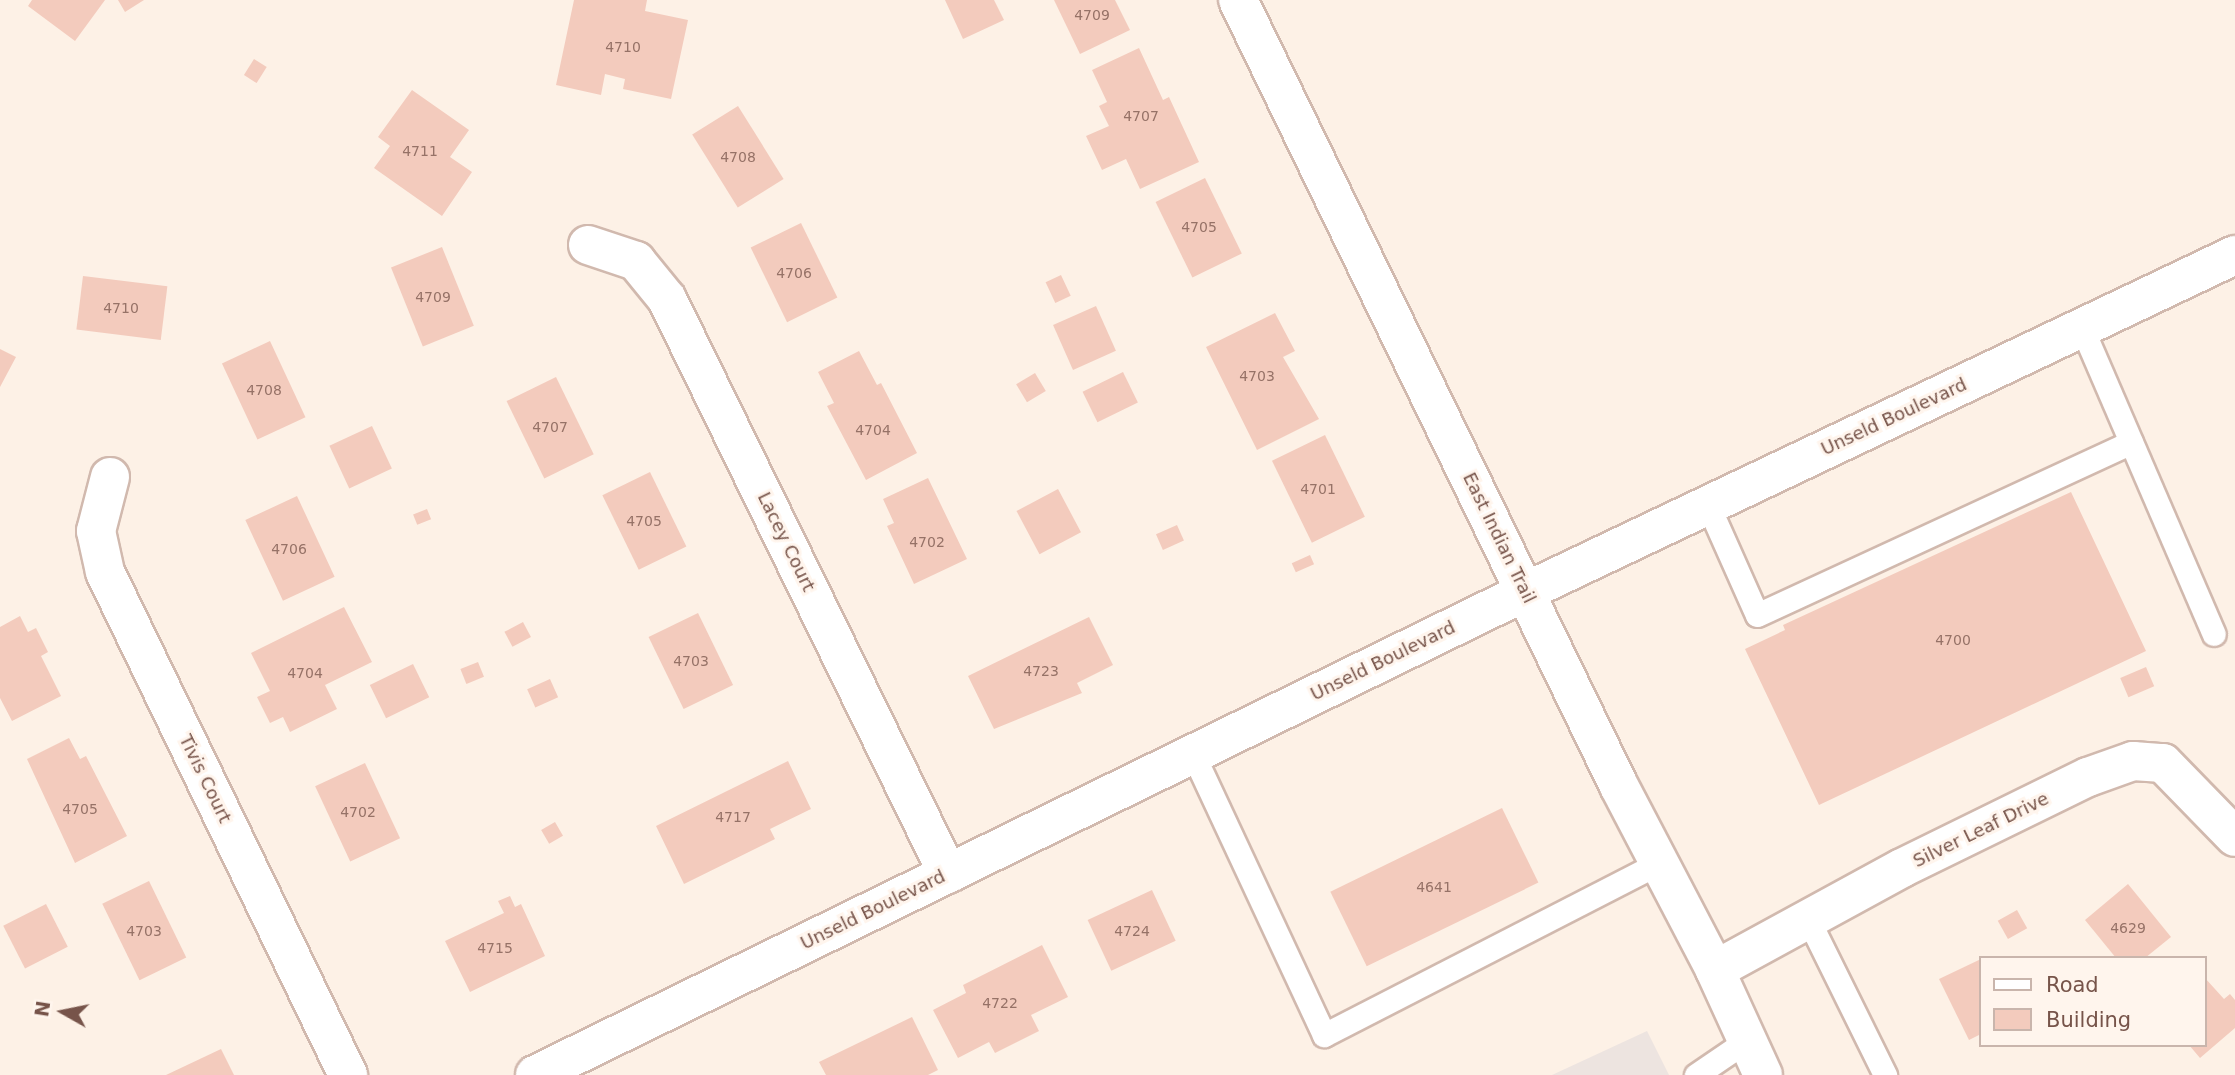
<!DOCTYPE html>
<html>
<head>
<meta charset="utf-8">
<style>
  body { margin:0 }
  #map { position:relative; width:2235px; height:1075px; overflow:hidden; background:#fdf1e6; font-family:"DejaVu Sans",sans-serif }
  div>[style] { position:absolute }
  .industrial>* { inset:0; background:#ede4e0 }
  .building>* { inset:0; background:#f3cbbd; transform-origin:0 0 }
  .roads { filter:drop-shadow(2px 0 #d1b9ae) drop-shadow(-2px 0 #d1b9ae) drop-shadow(0 2px #d1b9ae) drop-shadow(0 -2px #d1b9ae) }
  .lane>* { height:23px; margin:-11.5px; padding:0 11.5px; transform-origin:11.5px; border-radius:11.5px; background:#fff }
  .street>* { height:38px; margin:-19px; padding:0 19px; transform-origin:19px; border-radius:19px; background:#fff }
  .secondary>* { height:38px; margin:-19px; padding:0 19px; transform-origin:19px; border-radius:19px; background:#fff }
  span { translate:-50% -50%; white-space:nowrap; text-align:center; line-height:1.15; -webkit-text-stroke:6px #fff5ed; paint-order:stroke }
  .number-label { font-size:14px; color:#967267 }
  .number-label span { -webkit-text-stroke-width:0 }
  .street-label { font-size:18px; color:#77544a }
  .legend { position:absolute; left:1979px; top:956px; width:228px; height:91px; box-sizing:border-box; background:#fff5ed; border:2px solid #c9b5ac; margin:0; padding:9px 12px; list-style:none; font-size:21px; color:#77544a }
  .legend li { display:flex; align-items:center; gap:14px; height:35px }
  .legend b { width:35px; border:2px solid #c9b5ac }
  .north { position:absolute; left:28px; top:977px; width:70px; height:70px; -webkit-text-stroke:5px #fff5ed; paint-order:stroke; rotate:279deg; font-size:19px; font-weight:700; line-height:28px; text-align:center; color:#77544a }
  .north::after { content:''; display:block; margin:auto; width:24px; height:32px; background:#77544a; clip-path:polygon(50% 0,100% 100%,50% 72%,0 100%) }
</style>
</head>
<body>
<div id="map">
  <div class="industrial">
    <div style="clip-path:polygon(1647px 1031px,1669px 1075px,1552px 1075px)"></div>
  </div>
  <div class="building">
    <div style="clip-path:polygon(32px 0,105px 0,75px 41px,28px 6px)"></div>
    <div style="clip-path:polygon(118px 0,144px 0,125px 12px)"></div>
    <div style="clip-path:polygon(574px 0,647px 0,645px 11px,688px 20px,671px 99px,623px 89px,625px 79px,605px 74px,601px 95px,556px 85px)"></div>
    <div style="clip-path:polygon(945px 0,994px 0,1004px 20px,963px 39px)"></div>
    <div style="clip-path:polygon(1054px 0,1115px 0,1130px 30px,1080px 54px)"></div>
    <div style="clip-path:polygon(1139px 48px,1163px 100px,1169px 97px,1199px 162px,1140px 189px,1126px 159px,1102px 170px,1086px 136px,1109px 126px,1099px 106px,1107px 102px,1092px 70px)"></div>
    <div style="left:254px;top:59px;width:15px;height:19px;rotate:32deg"></div>
    <div style="clip-path:polygon(412px 90px,469px 130px,450px 157px,472px 172px,442px 216px,374px 168px,390px 146px,378px 137px)"></div>
    <div style="left:738px;top:106px;width:86px;height:54px;rotate:58deg"></div>
    <div style="left:1205px;top:178px;width:84px;height:55px;rotate:64deg"></div>
    <div style="left:801px;top:223px;width:83px;height:56px;rotate:64deg"></div>
    <div style="left:442px;top:247px;width:85px;height:55px;rotate:68deg"></div>
    <div style="left:1061px;top:275px;width:23px;height:17px;rotate:65deg"></div>
    <div style="left:83px;top:276px;width:85px;height:54px;rotate:7deg"></div>
    <div style="left:1096px;top:306px;width:49px;height:47px;rotate:66deg"></div>
    <div style="clip-path:polygon(1275px 313px,1295px 351px,1283px 357px,1319px 419px,1257px 450px,1206px 347px)"></div>
    <div style="left:270px;top:341px;width:84px;height:53px;rotate:65deg"></div>
    <div style="clip-path:polygon(0 349px,16px 357px,0 387px)"></div>
    <div style="clip-path:polygon(859px 351px,877px 385px,881px 383px,917px 453px,866px 480px,827px 406px,834px 403px,818px 372px)"></div>
    <div style="left:1123px;top:372px;width:34px;height:45px;rotate:64deg"></div>
    <div style="left:1035px;top:373px;width:21px;height:22px;rotate:59deg"></div>
    <div style="left:556px;top:377px;width:86px;height:55px;rotate:64deg"></div>
    <div style="left:372px;top:426px;width:47px;height:47px;rotate:65deg"></div>
    <div style="left:1325px;top:435px;width:91px;height:59px;rotate:64deg"></div>
    <div style="left:650px;top:472px;width:83px;height:53px;rotate:64deg"></div>
    <div style="clip-path:polygon(928px 478px,967px 559px,914px 584px,887px 526px,894px 523px,883px 499px)"></div>
    <div style="left:1058px;top:489px;width:49px;height:47px;rotate:62deg"></div>
    <div style="clip-path:polygon(2071px 492px,2146px 651px,1819px 805px,1745px 649px,1785px 630px,1783px 625px)"></div>
    <div style="left:297px;top:496px;width:89px;height:57px;rotate:65deg"></div>
    <div style="left:427px;top:509px;width:11px;height:15px;rotate:68deg"></div>
    <div style="left:1177px;top:525px;width:17px;height:23px;rotate:66deg"></div>
    <div style="left:1310px;top:555px;width:10px;height:20px;rotate:66deg"></div>
    <div style="clip-path:polygon(344px 607px,372px 662px,325px 685px,337px 709px,290px 732px,283px 717px,270px 723px,257px 697px,270px 691px,251px 653px)"></div>
    <div style="left:698px;top:613px;width:80px;height:55px;rotate:64deg"></div>
    <div style="clip-path:polygon(20px 616px,28px 632px,36px 628px,48px 652px,41px 656px,61px 696px,12px 721px,0 698px,0 627px)"></div>
    <div style="clip-path:polygon(1089px 617px,1113px 665px,1077px 683px,1082px 693px,994px 729px,968px 676px)"></div>
    <div style="left:523px;top:622px;width:17px;height:21px;rotate:62deg"></div>
    <div style="left:478px;top:662px;width:16px;height:19px;rotate:68deg"></div>
    <div style="left:413px;top:664px;width:37px;height:48px;rotate:64deg"></div>
    <div style="left:2146px;top:667px;width:21px;height:28px;rotate:67deg"></div>
    <div style="left:550px;top:679px;width:20px;height:25px;rotate:66deg"></div>
    <div style="clip-path:polygon(69px 738px,80px 759px,86px 756px,127px 836px,75px 863px,27px 759px)"></div>
    <div style="clip-path:polygon(788px 761px,811px 809px,770px 829px,775px 839px,684px 884px,656px 826px)"></div>
    <div style="left:365px;top:763px;width:83px;height:55px;rotate:65deg"></div>
    <div style="left:1502px;top:808px;width:83px;height:191px;rotate:64deg"></div>
    <div style="left:555px;top:822px;width:16px;height:16px;rotate:60deg"></div>
    <div style="left:149px;top:881px;width:85px;height:52px;rotate:64deg"></div>
    <div style="clip-path:polygon(2128px 884px,2171px 937px,2145px 958px,2116px 958px,2085px 920px)"></div>
    <div style="left:1152px;top:890px;width:56px;height:71px;rotate:65deg"></div>
    <div style="clip-path:polygon(510px 896px,515px 907px,521px 904px,545px 956px,470px 992px,445px 941px,504px 913px,498px 901px)"></div>
    <div style="left:46px;top:904px;width:48px;height:48px;rotate:63deg"></div>
    <div style="left:2017px;top:910px;width:21px;height:22px;rotate:61deg"></div>
    <div style="clip-path:polygon(1042px 945px,1068px 997px,1031px 1015px,1039px 1031px,995px 1053px,989px 1042px,958px 1058px,933px 1010px,966px 993px,963px 985px)"></div>
    <div style="clip-path:polygon(1981px 959px,1981px 1034px,1969px 1040px,1939px 979px)"></div>
    <div style="clip-path:polygon(2205px 978px,2224px 999px,2230px 994px,2235px 1000px,2235px 1028px,2200px 1058px,2189px 1045px,2205px 1045px)"></div>
    <div style="clip-path:polygon(912px 1017px,938px 1070px,928px 1075px,826px 1075px,819px 1062px)"></div>
    <div style="clip-path:polygon(221px 1049px,234px 1075px,166px 1075px)"></div>
  </div>
  <div class="roads">
    <div class="lane">
      <div style="left:2082px;top:328px;width:333px;rotate:66.7deg"></div>
      <div style="left:1708px;top:505px;width:120px;rotate:66deg"></div>
      <div style="left:1757px;top:615px;width:412px;rotate:-24.8deg"></div>
      <div style="left:1193px;top:754px;width:310px;rotate:65deg"></div>
      <div style="left:1324px;top:1035px;width:377px;rotate:-27.2deg"></div>
      <div style="left:1809px;top:921px;width:172px;rotate:63.7deg"></div>
      <div style="left:1696px;top:1075px;width:60px;rotate:-34.2deg"></div>
    </div>
    <div class="street">
      <div style="left:588px;top:245px;width:51px;rotate:18.4deg"></div>
      <div style="left:636px;top:261px;width:49px;rotate:50.8deg"></div>
      <div style="left:667px;top:299px;width:640px;rotate:63.96deg"></div>
      <div style="left:110px;top:477px;width:56px;rotate:104.5deg"></div>
      <div style="left:96px;top:531px;width:42px;rotate:77.6deg"></div>
      <div style="left:105px;top:572px;width:559px;rotate:64.21deg"></div>
      <div style="left:1715px;top:970px;width:213px;rotate:-28.6deg"></div>
      <div style="left:1902px;top:868px;width:207px;rotate:-26.1deg"></div>
      <div style="left:2088px;top:777px;width:48px;rotate:-19.6deg"></div>
      <div style="left:2133px;top:761px;width:30px;rotate:4deg"></div>
      <div style="left:2163px;top:763px;width:103px;rotate:45.8deg"></div>
      <div style="left:535px;top:1075px;width:1102px;rotate:-26.01deg"></div>
      <div style="left:1525px;top:592px;width:786px;rotate:-25.39deg"></div>
    </div>
    <div class="secondary">
      <div style="left:1238px;top:0;width:873px;rotate:64.14deg"></div>
      <div style="left:1619px;top:786px;width:208px;rotate:62.4deg"></div>
      <div style="left:1715px;top:970px;width:115px;rotate:65.4deg"></div>
    </div>
  </div>
  <div class="number-label">
    <span style="left:1092px;top:15px">4709</span>
    <span style="left:623px;top:47px">4710</span>
    <span style="left:1141px;top:116px">4707</span>
    <span style="left:420px;top:151px">4711</span>
    <span style="left:738px;top:157px">4708</span>
    <span style="left:1199px;top:227px">4705</span>
    <span style="left:794px;top:273px">4706</span>
    <span style="left:433px;top:297px">4709</span>
    <span style="left:121px;top:308px">4710</span>
    <span style="left:1257px;top:376px">4703</span>
    <span style="left:264px;top:390px">4708</span>
    <span style="left:550px;top:427px">4707</span>
    <span style="left:873px;top:430px">4704</span>
    <span style="left:1318px;top:489px">4701</span>
    <span style="left:644px;top:521px">4705</span>
    <span style="left:927px;top:542px">4702</span>
    <span style="left:289px;top:549px">4706</span>
    <span style="left:1953px;top:640px">4700</span>
    <span style="left:691px;top:661px">4703</span>
    <span style="left:1041px;top:671px">4723</span>
    <span style="left:305px;top:673px">4704</span>
    <span style="left:80px;top:809px">4705</span>
    <span style="left:358px;top:812px">4702</span>
    <span style="left:733px;top:817px">4717</span>
    <span style="left:1434px;top:887px">4641</span>
    <span style="left:2128px;top:928px">4629</span>
    <span style="left:144px;top:931px">4703</span>
    <span style="left:1132px;top:931px">4724</span>
    <span style="left:495px;top:948px">4715</span>
    <span style="left:1000px;top:1003px">4722</span>
  </div>
  <div class="street-label">
    <span style="left:1894px;top:417px;rotate:-25deg">Unseld Boulevard</span>
    <span style="left:1499px;top:538px;rotate:64deg">East Indian Trail</span>
    <span style="left:786px;top:542px;rotate:64deg">Lacey Court</span>
    <span style="left:1383px;top:661px;rotate:-26deg">Unseld Boulevard</span>
    <span style="left:205px;top:779px;rotate:64deg">Tivis Court</span>
    <span style="left:1981px;top:830px;rotate:-26deg">Silver Leaf Drive</span>
    <span style="left:873px;top:910px;rotate:-26deg">Unseld Boulevard</span>
  </div>
  <ul class="legend">
  <li><b style="height:9px;background:#fff"></b>Road</li>
  <li><b style="height:19px;background:#f3cbbd"></b>Building</li>
  </ul>
  <div class="north">N</div>
</div>
</body>
</html>
